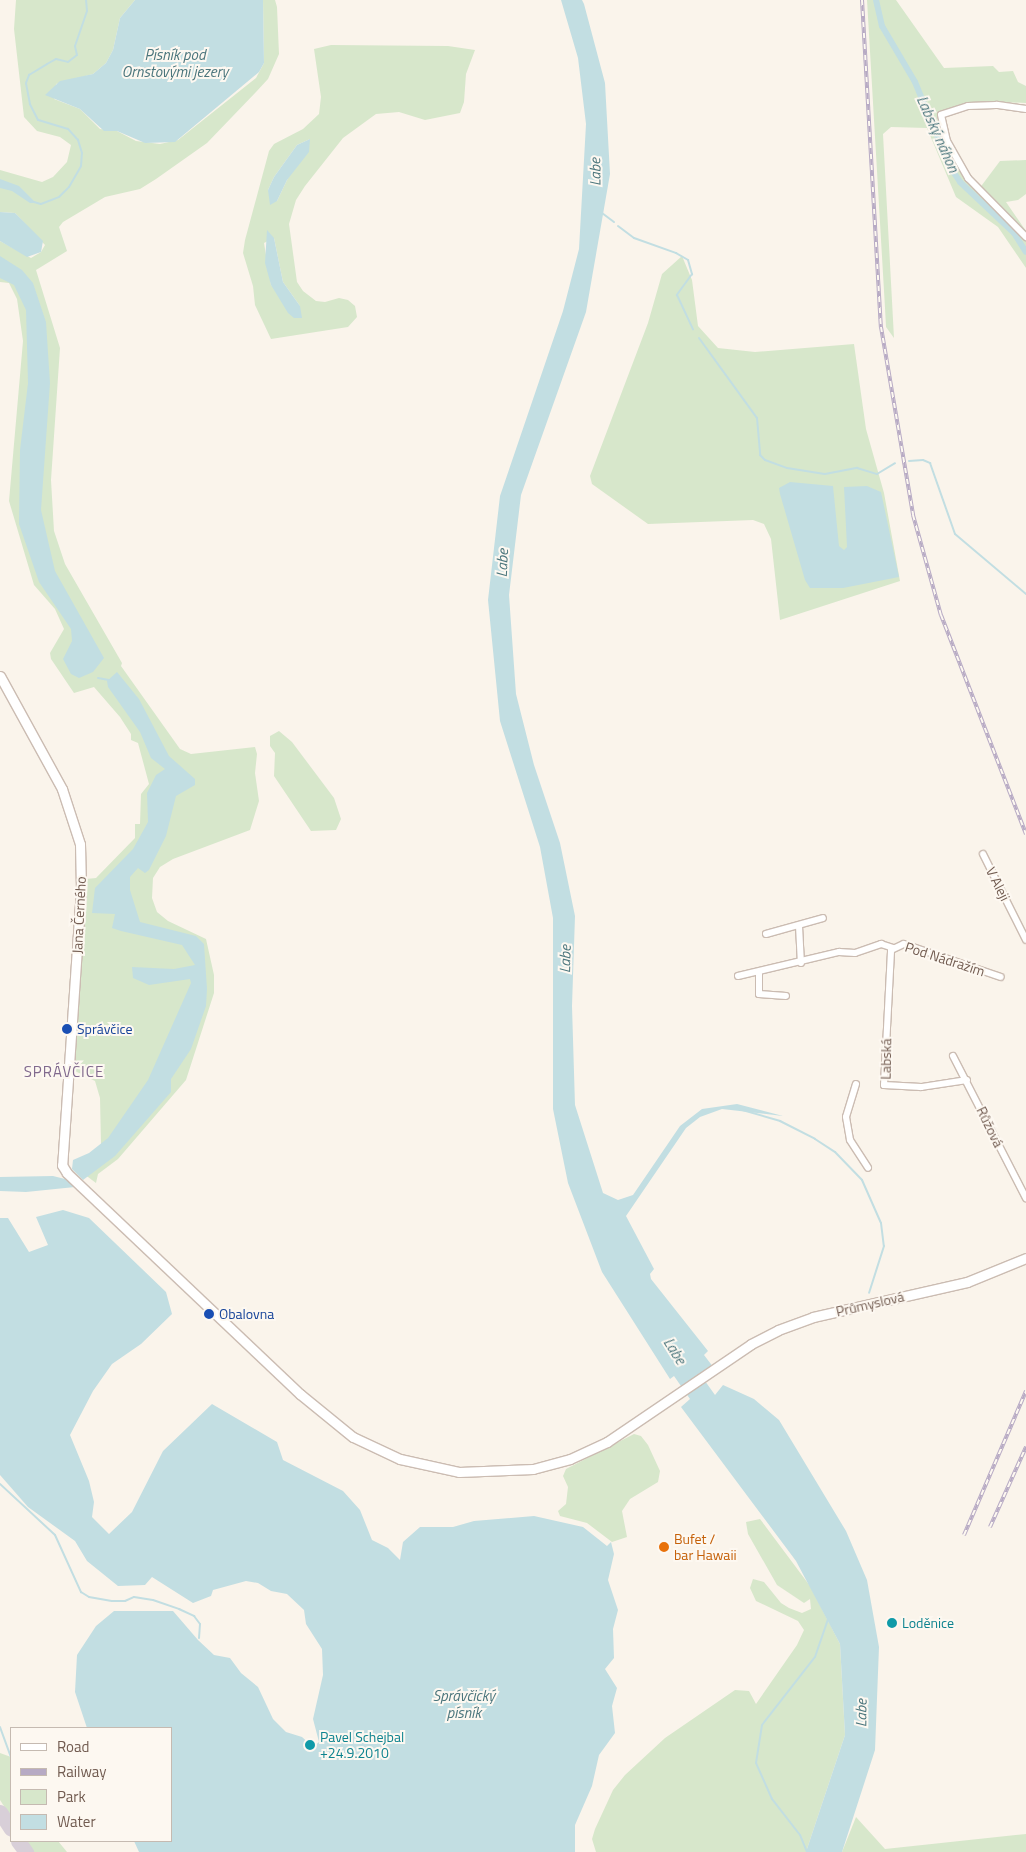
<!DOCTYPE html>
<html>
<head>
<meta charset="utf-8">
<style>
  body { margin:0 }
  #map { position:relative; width:1026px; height:1852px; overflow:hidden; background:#faf4eb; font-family:"Titillium Web",sans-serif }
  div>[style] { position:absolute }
  .green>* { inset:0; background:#d7e7cb }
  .water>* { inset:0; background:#c2dee2 }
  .stream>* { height:2px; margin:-1px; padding:0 1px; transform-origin:1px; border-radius:1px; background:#c2dee2 }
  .canal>* { height:6px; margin:-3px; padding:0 3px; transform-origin:3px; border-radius:3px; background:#c2dee2 }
  .taxiway>* { height:15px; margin:-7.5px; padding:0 7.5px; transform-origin:7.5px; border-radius:7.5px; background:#d8cfd8 }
  .roads { filter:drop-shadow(1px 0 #cbbcb2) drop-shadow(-1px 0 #cbbcb2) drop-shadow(0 1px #cbbcb2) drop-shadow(0 -1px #cbbcb2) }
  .street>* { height:6px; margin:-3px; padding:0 3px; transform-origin:3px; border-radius:3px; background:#fff }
  .secondary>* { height:9px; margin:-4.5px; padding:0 4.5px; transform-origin:4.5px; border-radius:4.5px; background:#fff }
  .rail>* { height:4px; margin-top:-2px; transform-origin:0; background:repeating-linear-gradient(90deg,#fdf8f1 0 5.5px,#b7aac4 0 11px); box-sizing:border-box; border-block:1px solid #b7aac4 }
  .dots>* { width:14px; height:14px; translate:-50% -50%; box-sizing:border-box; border:2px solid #fdf8f1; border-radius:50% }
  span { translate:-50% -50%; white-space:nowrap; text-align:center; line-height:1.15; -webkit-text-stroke:4px #fdf8f1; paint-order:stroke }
  .street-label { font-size:14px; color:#725c51 }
  .transit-label { font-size:14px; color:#164399 }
  .left { translate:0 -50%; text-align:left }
  .food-label { font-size:14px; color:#c56008 }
  .culture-label { font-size:14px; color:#0d838f }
  .water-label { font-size:15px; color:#4a757c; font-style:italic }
  .neighbourhood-label { font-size:15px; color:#80698d; letter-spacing:1px }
  .legend { position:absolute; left:10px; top:1727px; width:162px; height:115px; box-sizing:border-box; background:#fdf8f1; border:1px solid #c5bab1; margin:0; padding:6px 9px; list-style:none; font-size:15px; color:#725c51 }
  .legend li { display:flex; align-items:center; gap:10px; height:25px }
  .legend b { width:25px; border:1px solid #c5bab1 }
</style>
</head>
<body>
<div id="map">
  <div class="green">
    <div style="clip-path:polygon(16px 0,135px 0,120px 18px,113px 50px,106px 63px,93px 74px,56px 84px,54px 99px,80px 109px,100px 129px,117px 131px,136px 141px,160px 144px,178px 140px,256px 78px,264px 63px,263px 0,275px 0,277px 7px,279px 54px,268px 79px,256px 92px,207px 143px,156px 179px,140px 189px,105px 197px,63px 222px,59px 227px,67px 251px,36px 270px,60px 348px,51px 480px,54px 531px,65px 564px,122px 663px,121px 666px,180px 749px,191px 754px,255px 747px,257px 754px,255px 773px,259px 801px,250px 830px,173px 859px,160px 867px,153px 878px,152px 898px,157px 912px,168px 921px,206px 939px,214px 975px,214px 993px,186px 1080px,118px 1159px,98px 1174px,96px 1183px,76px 1168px,101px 1145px,100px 1098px,95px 1081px,73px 1070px,86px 879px,96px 878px,135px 838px,135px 824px,140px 824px,141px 794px,149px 784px,138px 743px,131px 740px,131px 734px,120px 717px,94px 687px,74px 693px,51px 659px,50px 653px,64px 629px,55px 609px,34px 585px,9px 501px,23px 341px,17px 299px,9px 283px,0 282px,0 241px,31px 258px,41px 252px,45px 245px,15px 213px,0 212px,0 170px,42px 182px,53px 177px,67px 162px,71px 145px,60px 137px,37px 131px,24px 117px,14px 29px)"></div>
    <div style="clip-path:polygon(867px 0,896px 0,944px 68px,993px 66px,999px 72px,1013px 71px,1018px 82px,1026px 86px,1026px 103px,1000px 102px,937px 113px,938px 127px,955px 162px,979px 189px,1000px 161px,1026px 160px,1026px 194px,1018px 200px,1006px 202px,1026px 231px,1026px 268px,998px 227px,956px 197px,927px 128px,891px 127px,883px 134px,894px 338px,886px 327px,885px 308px)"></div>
    <div style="clip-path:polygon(evenodd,331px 45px,448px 46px,475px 50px,466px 74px,464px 102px,460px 113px,425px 120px,399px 112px,376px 114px,343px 138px,305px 186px,296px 200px,289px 224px,297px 282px,303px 291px,316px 301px,325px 302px,339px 298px,348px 300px,355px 306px,357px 317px,348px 327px,271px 339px,255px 305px,253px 286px,243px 253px,245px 240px,269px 151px,274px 144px,303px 129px,319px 114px,321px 97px,314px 49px,331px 45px,310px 139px,287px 180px,277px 201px,268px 190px,274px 177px,297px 145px,310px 139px,331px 45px,274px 238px,283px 282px,300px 306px,271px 285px,264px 243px,274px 238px)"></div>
    <div style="clip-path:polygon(682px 256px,692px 280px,698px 326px,718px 348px,755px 352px,854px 344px,866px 429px,884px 493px,900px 581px,780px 620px,771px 539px,764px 524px,753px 520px,648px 524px,592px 484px,590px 476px,648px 323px,662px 274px)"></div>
    <div style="clip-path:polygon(279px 731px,292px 742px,334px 798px,341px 819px,336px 830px,311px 831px,274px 776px,275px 753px,270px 746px,270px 736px)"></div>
    <div style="clip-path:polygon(634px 1434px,641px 1436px,648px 1445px,660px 1471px,658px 1482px,630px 1499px,622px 1511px,627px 1537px,612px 1542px,587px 1523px,560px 1516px,558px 1511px,566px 1504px,568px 1487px,563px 1476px,566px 1469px)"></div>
    <div style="clip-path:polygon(760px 1519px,810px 1586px,840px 1644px,845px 1735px,806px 1852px,596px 1852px,592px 1839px,595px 1829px,613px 1790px,625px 1775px,665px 1738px,735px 1690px,749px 1691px,756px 1704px,797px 1645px,804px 1630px,798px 1621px,756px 1601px,750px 1588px,753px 1579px,764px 1582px,781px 1603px,789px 1608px,802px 1613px,811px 1609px,810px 1599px,804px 1603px,777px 1585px,748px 1534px,746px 1522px)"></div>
    <div style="clip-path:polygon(0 1753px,11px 1757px,11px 1817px,0 1800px)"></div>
    <div style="clip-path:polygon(856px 1817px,885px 1849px,1026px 1834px,1026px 1852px,842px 1852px)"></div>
    <div style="clip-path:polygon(26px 1841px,58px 1841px,67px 1852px,33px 1852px)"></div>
  </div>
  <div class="water">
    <div style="clip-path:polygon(135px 0,263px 0,264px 63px,259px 72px,175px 142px,145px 143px,117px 131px,104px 131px,80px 109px,45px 95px,60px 81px,93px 74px,106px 63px,113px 50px,120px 18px)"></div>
    <div style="clip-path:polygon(561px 0,582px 0,584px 4px,605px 83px,610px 174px,586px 312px,521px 495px,509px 595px,516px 694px,534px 765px,560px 843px,575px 916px,572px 1006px,575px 1105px,603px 1193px,618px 1200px,633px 1195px,680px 1126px,702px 1109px,737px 1104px,783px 1116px,722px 1109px,700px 1117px,686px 1128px,626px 1216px,654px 1269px,650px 1274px,651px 1279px,708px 1351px,704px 1355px,717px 1372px,705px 1381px,715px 1395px,723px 1385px,754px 1399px,779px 1420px,846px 1531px,867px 1580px,879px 1647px,875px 1750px,842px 1852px,806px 1852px,845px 1735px,840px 1644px,796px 1561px,681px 1407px,690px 1399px,674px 1376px,670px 1379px,602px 1272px,568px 1183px,553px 1109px,553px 918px,540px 847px,500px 721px,488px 600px,500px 496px,563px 311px,579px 249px,586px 124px,578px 58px)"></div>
    <div style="clip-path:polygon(310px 139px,309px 152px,287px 180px,277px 201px,270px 205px,268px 190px,274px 177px,297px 145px)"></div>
    <div style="clip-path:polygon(0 179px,19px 186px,36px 203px,30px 203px,12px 191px,0 188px)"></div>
    <div style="clip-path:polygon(0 212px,15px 213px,43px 241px,41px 252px,27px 257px,0 241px)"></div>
    <div style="clip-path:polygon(267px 230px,274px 238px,283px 282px,300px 306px,302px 318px,294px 318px,288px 313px,271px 285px,265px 263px)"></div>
    <div style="clip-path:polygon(0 256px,22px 270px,33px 283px,46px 322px,50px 383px,41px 510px,55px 571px,104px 658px,93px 672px,79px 678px,71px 674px,63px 659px,72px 641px,71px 629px,39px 582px,19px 524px,20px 450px,28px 383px,26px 310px,14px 285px,0 278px)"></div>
    <div style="clip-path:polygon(790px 482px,833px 486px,839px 546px,844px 550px,847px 547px,844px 487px,867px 486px,881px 492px,899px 577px,843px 588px,810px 588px,805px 580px,780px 494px,779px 488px)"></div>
    <div style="clip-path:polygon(117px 672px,139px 699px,169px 756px,195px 779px,195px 785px,176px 796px,166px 836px,149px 870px,145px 873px,138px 868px,130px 877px,130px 890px,140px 922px,196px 936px,204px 944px,207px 989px,206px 1006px,191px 1049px,171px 1079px,171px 1092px,115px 1156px,83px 1180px,72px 1169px,73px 1160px,89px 1153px,108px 1138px,148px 1080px,191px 983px,190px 979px,149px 985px,133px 978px,132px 967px,174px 969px,195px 965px,182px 945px,121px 931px,112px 928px,115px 914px,92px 913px,95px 888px,133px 849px,148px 822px,147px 793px,156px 775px,165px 769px,151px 758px,140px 732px,108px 687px,107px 681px)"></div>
    <div style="clip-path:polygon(53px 1176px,65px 1179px,75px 1187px,26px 1192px,0 1191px,0 1177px)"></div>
    <div style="clip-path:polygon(63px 1210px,89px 1218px,166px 1292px,172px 1314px,141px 1344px,112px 1364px,93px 1391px,70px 1435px,89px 1481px,94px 1502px,92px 1517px,109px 1534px,132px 1512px,163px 1451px,212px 1404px,277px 1442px,283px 1460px,343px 1491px,360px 1510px,372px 1540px,388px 1548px,400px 1560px,403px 1542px,420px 1527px,453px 1527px,474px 1521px,534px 1516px,583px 1527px,607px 1546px,611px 1542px,614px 1554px,608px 1580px,618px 1610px,613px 1629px,614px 1658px,605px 1669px,617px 1688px,612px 1706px,615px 1733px,599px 1755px,592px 1786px,575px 1825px,575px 1852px,139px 1852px,134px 1841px,171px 1841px,171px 1728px,87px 1728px,75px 1692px,77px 1655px,96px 1626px,114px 1611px,173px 1611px,198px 1640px,214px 1655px,230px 1658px,241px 1673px,258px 1687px,273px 1719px,286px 1732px,302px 1737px,313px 1747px,319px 1742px,313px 1719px,323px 1675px,322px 1649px,306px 1624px,304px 1610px,287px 1594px,271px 1591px,258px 1583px,246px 1581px,213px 1590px,211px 1596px,193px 1603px,152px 1577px,145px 1585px,118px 1586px,87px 1561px,75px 1541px,28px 1507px,0 1475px,0 1218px,8px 1218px,29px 1252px,48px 1245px,36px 1217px)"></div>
  </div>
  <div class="stream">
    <div style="left:34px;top:202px;width:7px;rotate:16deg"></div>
    <div style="left:41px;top:204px;width:19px;rotate:-21deg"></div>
    <div style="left:59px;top:197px;width:14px;rotate:-45deg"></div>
    <div style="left:69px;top:187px;width:24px;rotate:-60deg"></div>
    <div style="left:81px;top:166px;width:13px;rotate:-86deg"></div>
    <div style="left:82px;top:153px;width:14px;rotate:-107deg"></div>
    <div style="left:78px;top:140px;width:15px;rotate:-132deg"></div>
    <div style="left:68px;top:129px;width:31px;rotate:-163deg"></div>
    <div style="left:38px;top:120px;width:18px;rotate:-117deg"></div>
    <div style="left:30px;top:104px;width:21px;rotate:-101deg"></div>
    <div style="left:26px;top:83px;width:9px;rotate:-69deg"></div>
    <div style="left:29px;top:75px;width:21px;rotate:-31deg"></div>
    <div style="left:47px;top:64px;width:10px;rotate:-29deg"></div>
    <div style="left:56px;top:59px;width:12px;rotate:14deg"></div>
    <div style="left:68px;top:62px;width:11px;rotate:-38deg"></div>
    <div style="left:77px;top:55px;width:9px;rotate:-103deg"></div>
    <div style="left:75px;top:46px;width:37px;rotate:-71deg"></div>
    <div style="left:87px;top:11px;width:11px;rotate:-95deg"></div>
    <div style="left:602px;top:213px;width:15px;rotate:37deg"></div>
    <div style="left:618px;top:226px;width:20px;rotate:37deg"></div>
    <div style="left:634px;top:238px;width:45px;rotate:19.7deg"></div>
    <div style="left:676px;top:253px;width:14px;rotate:30deg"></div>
    <div style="left:688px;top:260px;width:15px;rotate:74deg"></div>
    <div style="left:692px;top:274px;width:26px;rotate:126deg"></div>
    <div style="left:677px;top:295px;width:38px;rotate:65deg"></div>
    <div style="left:699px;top:338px;width:99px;rotate:54.1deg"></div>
    <div style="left:757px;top:418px;width:37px;rotate:85deg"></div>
    <div style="left:760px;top:455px;width:7px;rotate:45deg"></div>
    <div style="left:765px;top:460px;width:23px;rotate:20deg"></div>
    <div style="left:787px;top:468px;width:38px;rotate:9deg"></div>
    <div style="left:825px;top:474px;width:33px;rotate:-11deg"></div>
    <div style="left:857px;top:468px;width:21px;rotate:17deg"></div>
    <div style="left:877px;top:474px;width:21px;rotate:-31deg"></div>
    <div style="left:909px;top:461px;width:14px;rotate:-4deg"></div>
    <div style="left:923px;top:460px;width:8px;rotate:23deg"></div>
    <div style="left:930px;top:463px;width:75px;rotate:70.6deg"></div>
    <div style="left:955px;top:534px;width:93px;rotate:40.2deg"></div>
    <div style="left:98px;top:678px;width:11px;rotate:10deg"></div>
    <div style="left:739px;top:1109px;width:43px;rotate:16.3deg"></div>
    <div style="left:780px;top:1121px;width:39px;rotate:27deg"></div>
    <div style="left:815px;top:1139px;width:24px;rotate:33deg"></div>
    <div style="left:835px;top:1152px;width:39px;rotate:46deg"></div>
    <div style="left:862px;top:1180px;width:47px;rotate:66.2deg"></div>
    <div style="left:881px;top:1223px;width:23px;rotate:83deg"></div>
    <div style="left:884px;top:1246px;width:49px;rotate:107.7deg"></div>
    <div style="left:0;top:1484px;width:75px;rotate:42.8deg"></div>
    <div style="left:55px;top:1535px;width:63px;rotate:65.5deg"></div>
    <div style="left:81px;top:1592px;width:9px;rotate:32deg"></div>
    <div style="left:89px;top:1597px;width:23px;rotate:10deg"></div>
    <div style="left:112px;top:1601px;width:13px"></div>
    <div style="left:125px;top:1601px;width:10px;rotate:-24deg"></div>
    <div style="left:134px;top:1597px;width:19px;rotate:9deg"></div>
    <div style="left:153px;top:1600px;width:28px;rotate:19deg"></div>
    <div style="left:179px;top:1609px;width:17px;rotate:25deg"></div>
    <div style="left:194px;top:1616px;width:10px;rotate:53deg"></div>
    <div style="left:200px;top:1624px;width:14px;rotate:94deg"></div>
    <div style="left:0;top:1727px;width:32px;rotate:70deg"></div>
    <div style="left:807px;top:1852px;width:18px;rotate:-112deg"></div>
    <div style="left:800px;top:1835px;width:46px;rotate:-127.9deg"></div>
    <div style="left:772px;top:1799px;width:39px;rotate:-114deg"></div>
    <div style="left:756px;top:1763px;width:38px;rotate:-81deg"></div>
    <div style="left:762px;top:1725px;width:86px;rotate:-52.1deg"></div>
    <div style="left:815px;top:1657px;width:39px;rotate:-71deg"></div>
  </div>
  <div class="canal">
    <div style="left:876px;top:0;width:27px;rotate:77deg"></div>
    <div style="left:882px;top:26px;width:65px;rotate:59.5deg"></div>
    <div style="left:915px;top:82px;width:92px;rotate:67.6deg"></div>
    <div style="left:950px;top:167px;width:18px;rotate:56deg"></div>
    <div style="left:960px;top:182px;width:74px;rotate:43.4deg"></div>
    <div style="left:1014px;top:233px;width:22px;rotate:58deg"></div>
  </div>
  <div class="taxiway">
    <div style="left:0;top:1812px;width:20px;rotate:57deg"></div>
    <div style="left:18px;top:1841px;width:14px;rotate:54deg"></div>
  </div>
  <div class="roads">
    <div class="street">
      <div style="left:1026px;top:109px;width:30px;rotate:-172deg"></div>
      <div style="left:996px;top:105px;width:28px;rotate:178deg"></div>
      <div style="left:968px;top:106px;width:28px;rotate:162deg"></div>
      <div style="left:941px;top:115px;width:27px;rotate:77deg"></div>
      <div style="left:947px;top:141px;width:43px;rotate:60.4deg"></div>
      <div style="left:968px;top:178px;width:83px;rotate:45.5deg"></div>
      <div style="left:983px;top:854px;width:96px;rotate:63.4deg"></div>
      <div style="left:799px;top:926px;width:37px;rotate:87deg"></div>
      <div style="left:766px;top:934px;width:59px;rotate:-15.7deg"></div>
      <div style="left:759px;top:974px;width:20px;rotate:90deg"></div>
      <div style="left:759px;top:994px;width:27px;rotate:4deg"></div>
      <div style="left:738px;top:976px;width:104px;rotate:-13.4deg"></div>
      <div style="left:839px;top:952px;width:16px;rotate:4deg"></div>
      <div style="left:855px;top:953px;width:28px;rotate:-19deg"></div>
      <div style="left:881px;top:944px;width:13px;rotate:18deg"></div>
      <div style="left:953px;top:1056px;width:160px;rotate:62.8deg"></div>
      <div style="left:967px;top:1080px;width:47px;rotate:171.3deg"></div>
      <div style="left:921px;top:1087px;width:37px;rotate:-177deg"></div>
      <div style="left:884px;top:1085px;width:135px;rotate:-87deg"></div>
      <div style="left:891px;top:950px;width:14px;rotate:-25deg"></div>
      <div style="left:904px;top:944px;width:102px;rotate:18.8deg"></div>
      <div style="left:856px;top:1084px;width:34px;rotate:107deg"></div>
      <div style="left:846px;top:1117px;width:23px;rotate:80deg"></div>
      <div style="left:850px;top:1140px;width:33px;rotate:57deg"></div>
    </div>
    <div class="secondary">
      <div style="left:0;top:676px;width:129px;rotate:61.2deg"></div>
      <div style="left:62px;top:789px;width:58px;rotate:71.9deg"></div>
      <div style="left:80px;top:844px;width:45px;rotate:88.7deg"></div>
      <div style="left:81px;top:889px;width:277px;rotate:93.9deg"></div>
      <div style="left:62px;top:1165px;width:9px;rotate:58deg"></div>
      <div style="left:67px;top:1173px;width:321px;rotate:43.5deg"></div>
      <div style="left:300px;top:1394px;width:68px;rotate:39.1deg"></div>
      <div style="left:353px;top:1437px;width:52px;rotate:25.1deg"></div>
      <div style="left:400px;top:1459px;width:60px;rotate:12.4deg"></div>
      <div style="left:459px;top:1472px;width:74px;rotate:-2.3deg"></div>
      <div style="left:533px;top:1469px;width:38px;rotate:-15deg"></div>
      <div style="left:570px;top:1459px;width:41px;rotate:-24.7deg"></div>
      <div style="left:607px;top:1442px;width:174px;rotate:-34.2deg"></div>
      <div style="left:751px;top:1344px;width:30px;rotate:-27deg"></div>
      <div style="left:778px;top:1330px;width:37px;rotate:-20deg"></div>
      <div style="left:813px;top:1317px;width:158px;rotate:-12.8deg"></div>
      <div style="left:967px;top:1282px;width:64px;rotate:-22.1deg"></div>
    </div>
  </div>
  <div class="rail">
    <div style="left:862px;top:0;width:328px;rotate:86.7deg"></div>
    <div style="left:881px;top:327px;width:191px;rotate:80.3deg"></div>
    <div style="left:913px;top:515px;width:104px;rotate:74.4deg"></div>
    <div style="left:941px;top:615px;width:235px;rotate:68.8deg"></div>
    <div style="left:990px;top:1527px;width:88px;rotate:-65.8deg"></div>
    <div style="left:964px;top:1535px;width:157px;rotate:-66.7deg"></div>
  </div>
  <div class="dots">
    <div style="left:67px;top:1029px;background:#1a4fb4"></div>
    <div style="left:209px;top:1314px;background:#1a4fb4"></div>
    <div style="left:664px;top:1547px;background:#e8710a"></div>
    <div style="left:892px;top:1623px;background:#0f9aa8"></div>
    <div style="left:310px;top:1745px;background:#0f9aa8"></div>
  </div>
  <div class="street-label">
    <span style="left:998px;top:884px;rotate:63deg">V Aleji</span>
    <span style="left:79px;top:915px;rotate:-87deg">Jana Černého</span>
    <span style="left:945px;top:959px;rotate:18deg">Pod Nádražím</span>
    <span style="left:886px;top:1059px;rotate:-89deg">Labská</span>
    <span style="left:990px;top:1127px;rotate:64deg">Růžová</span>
    <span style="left:870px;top:1304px;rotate:-13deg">Průmyslová</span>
  </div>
  <div class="transit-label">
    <span class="left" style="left:77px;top:1029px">Správčice</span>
    <span class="left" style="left:219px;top:1314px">Obalovna</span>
  </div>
  <div class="food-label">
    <span class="left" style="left:674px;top:1547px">Bufet /<br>bar Hawaii</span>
  </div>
  <div class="culture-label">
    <span class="left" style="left:902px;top:1623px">Loděnice</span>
    <span class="left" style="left:320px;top:1745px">Pavel Schejbal<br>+24.9.2010</span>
  </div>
  <div class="water-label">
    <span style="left:175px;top:63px">Písník pod<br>Ornstovými jezery</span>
    <span style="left:938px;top:134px;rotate:66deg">Labský náhon</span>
    <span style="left:595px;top:172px;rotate:-91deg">Labe</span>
    <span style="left:502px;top:563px;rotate:-87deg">Labe</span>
    <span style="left:565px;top:959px;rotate:-88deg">Labe</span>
    <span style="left:675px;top:1351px;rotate:58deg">Labe</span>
    <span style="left:464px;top:1704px">Správčický<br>písník</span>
    <span style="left:861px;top:1713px;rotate:-89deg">Labe</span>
  </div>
  <div class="neighbourhood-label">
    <span style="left:64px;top:1072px">SPRÁVČICE</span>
  </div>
  <ul class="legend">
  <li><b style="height:6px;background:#fff"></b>Road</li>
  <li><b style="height:6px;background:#b7aac4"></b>Railway</li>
  <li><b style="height:14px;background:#d7e7cb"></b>Park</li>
  <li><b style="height:14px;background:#c2dee2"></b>Water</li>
  </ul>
</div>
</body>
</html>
